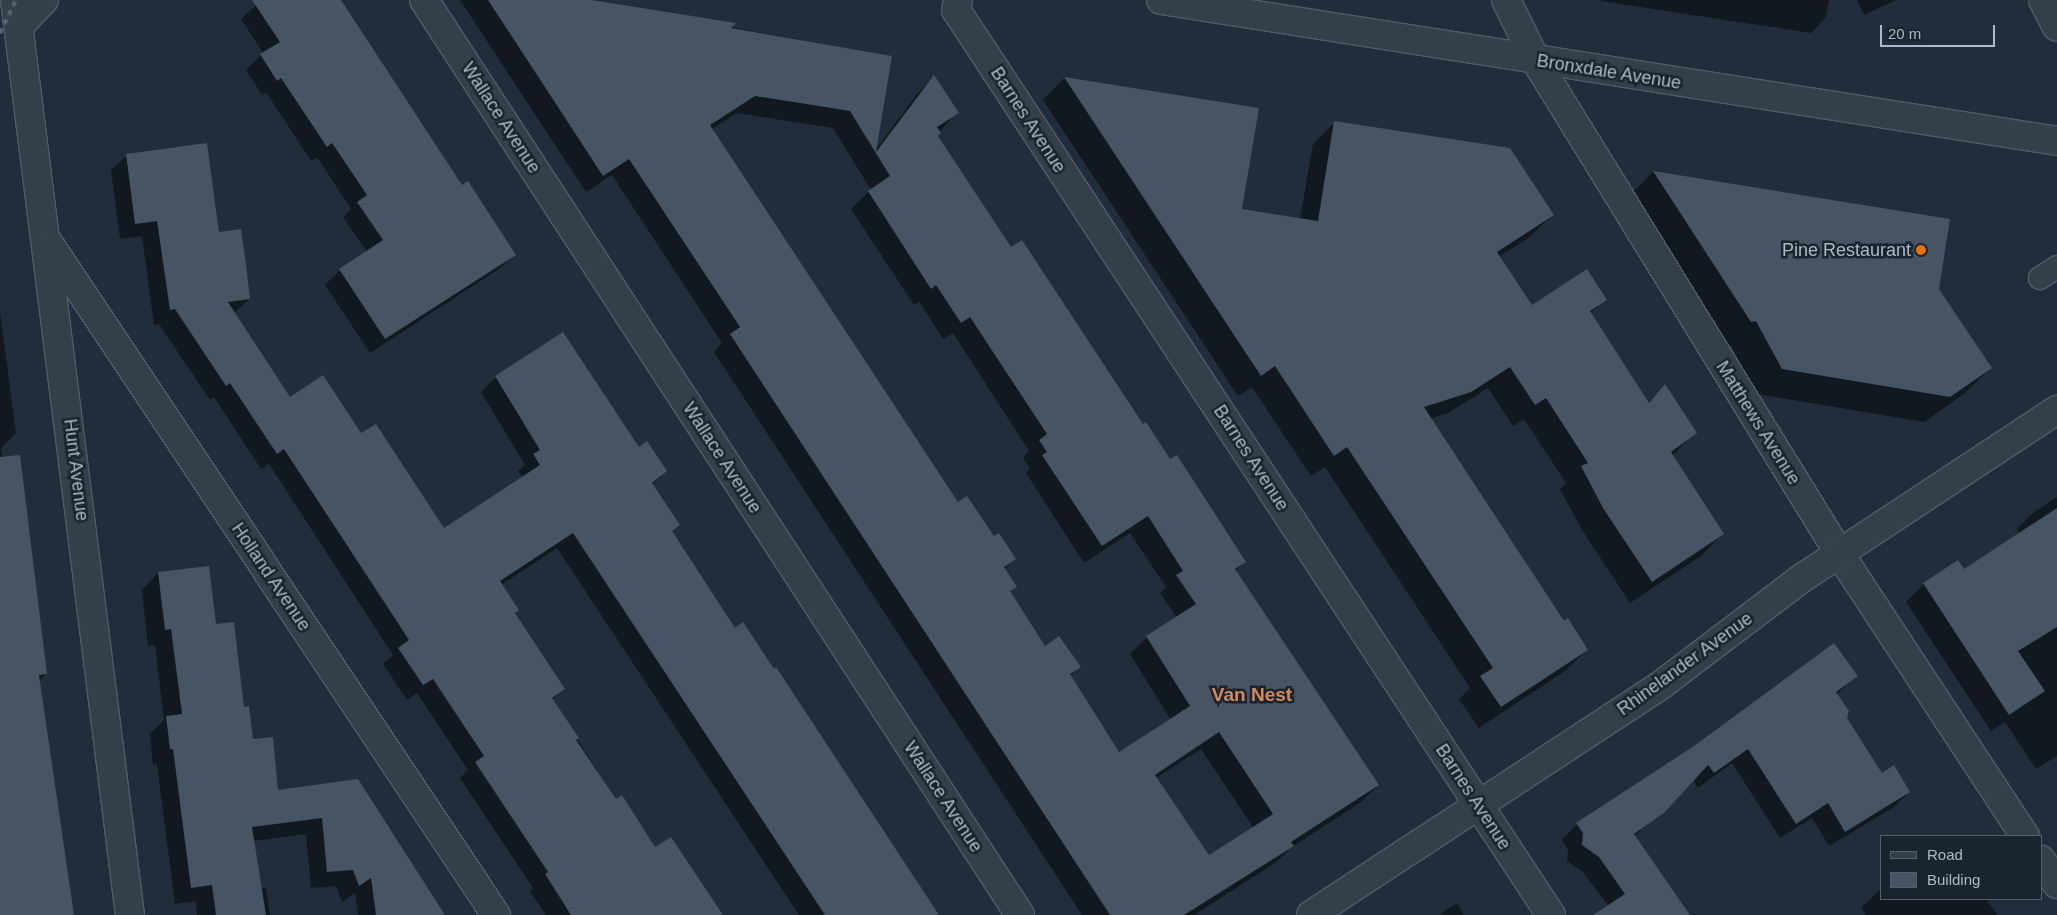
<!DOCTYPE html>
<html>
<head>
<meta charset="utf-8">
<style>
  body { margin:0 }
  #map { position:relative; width:2057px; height:915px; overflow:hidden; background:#212d3a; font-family:Helvetica,sans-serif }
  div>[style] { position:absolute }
  .shadow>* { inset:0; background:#0007 }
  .building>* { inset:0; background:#475463 }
  .roads { filter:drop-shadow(1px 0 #525c68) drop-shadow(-1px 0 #525c68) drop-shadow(0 1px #525c68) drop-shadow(0 -1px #525c68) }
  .service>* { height:22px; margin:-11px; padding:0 11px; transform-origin:11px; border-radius:11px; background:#353f4a }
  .minor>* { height:28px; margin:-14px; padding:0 14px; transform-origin:14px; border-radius:14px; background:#353f4a }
  .tertiary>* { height:28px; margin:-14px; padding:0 14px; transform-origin:14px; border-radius:14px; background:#353f4a }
  .rail>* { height:4px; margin-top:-2px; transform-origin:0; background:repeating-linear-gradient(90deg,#566371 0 5px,transparent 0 10px) }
  .dots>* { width:14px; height:14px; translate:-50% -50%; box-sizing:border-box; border:2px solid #1a242f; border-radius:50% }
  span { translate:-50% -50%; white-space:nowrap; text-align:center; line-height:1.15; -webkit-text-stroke:5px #1a242f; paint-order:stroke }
  .street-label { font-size:18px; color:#afb9c6 }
  .poi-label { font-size:18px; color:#afb9c6 }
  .right { translate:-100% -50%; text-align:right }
  .neighbourhood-label { font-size:19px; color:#d58a5c; font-weight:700 }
  .legend { position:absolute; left:1880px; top:835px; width:162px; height:65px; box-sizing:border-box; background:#1a242f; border:1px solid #56606b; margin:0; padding:6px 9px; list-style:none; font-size:15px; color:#afb9c6 }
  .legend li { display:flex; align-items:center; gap:10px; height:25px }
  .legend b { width:25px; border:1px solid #56606b }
  .scale { position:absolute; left:1880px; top:25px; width:115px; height:22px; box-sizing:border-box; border:2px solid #afb9c6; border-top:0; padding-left:6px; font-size:15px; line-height:18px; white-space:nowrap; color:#afb9c6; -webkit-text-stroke:4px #1a242f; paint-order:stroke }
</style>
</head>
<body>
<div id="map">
  <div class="shadow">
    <div style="clip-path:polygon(262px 0,340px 0,462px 187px,514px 254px,499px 269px,370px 353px,325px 285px,340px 270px,367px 252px,343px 217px,351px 209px,317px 157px,311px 161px,266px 92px,262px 95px,246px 70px,263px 53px,241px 19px)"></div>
    <div style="clip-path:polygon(evenodd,460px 0,585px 0,891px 57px,876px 149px,917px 94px,934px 77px,957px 112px,936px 136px,1010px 249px,1244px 562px,1235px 571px,1378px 785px,1361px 802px,1292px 847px,1275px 863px,1194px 915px,1082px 915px,714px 352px,722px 343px,612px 175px,586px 192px,460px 0,737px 113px,833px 128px,871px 190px,851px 209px,914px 305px,919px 301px,943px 339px,953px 333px,1029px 451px,1023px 458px,1030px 469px,1026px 473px,1084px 563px,1130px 533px,1166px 587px,1160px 593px,1177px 618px,1147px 637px,1130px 654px,1171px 720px,1119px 753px,1070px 676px,1079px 667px,1045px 647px,1009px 592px,1015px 587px,1004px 569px,1014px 559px,958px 503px,712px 129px,737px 113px,460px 0,1201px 749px,1253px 827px,1209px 857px,1156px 778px,1201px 749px)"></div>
    <div style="clip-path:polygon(1595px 0,1829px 0,1826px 17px,1811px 33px)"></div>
    <div style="clip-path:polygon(1857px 0,1896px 0,1864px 15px)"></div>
    <div style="clip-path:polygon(1064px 78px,1257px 109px,1241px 210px,1300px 219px,1313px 144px,1335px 122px,1552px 215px,1530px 237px,1499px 257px,1531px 307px,1605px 299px,1590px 314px,1648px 403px,1665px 386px,1695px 432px,1672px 456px,1722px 534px,1701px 556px,1630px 603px,1582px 530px,1560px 489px,1566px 483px,1524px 419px,1513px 426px,1488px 388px,1448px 413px,1430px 419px,1564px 622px,1587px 650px,1565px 671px,1479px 728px,1459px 699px,1470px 688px,1325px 467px,1311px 476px,1252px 387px,1238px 396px,1043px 100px)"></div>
    <div style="clip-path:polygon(127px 155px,218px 233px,249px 299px,234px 313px,290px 399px,361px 435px,444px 529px,522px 477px,518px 471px,525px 465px,481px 392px,496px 377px,638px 448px,666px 471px,652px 485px,678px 525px,671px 532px,734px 630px,937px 915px,799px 915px,557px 548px,501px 585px,518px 610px,514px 614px,563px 689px,552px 700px,616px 800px,655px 849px,721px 915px,546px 915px,530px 891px,533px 888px,460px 778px,468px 770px,417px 693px,407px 700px,383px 664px,393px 655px,269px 464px,261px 469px,214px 397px,210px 400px,159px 324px,154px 325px,142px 236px,120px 239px,111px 170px)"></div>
    <div style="clip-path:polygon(1653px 172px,1949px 220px,1938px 290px,1991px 368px,1965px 393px,1924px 422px,1757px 394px,1731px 346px,1726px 346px,1628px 197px)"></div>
    <div style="clip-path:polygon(0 312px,16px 433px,1px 448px,11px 515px,46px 674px,39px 681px,72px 915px,0 915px)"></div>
    <div style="clip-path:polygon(2057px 497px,2057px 756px,2036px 769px,2005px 722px,1991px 731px,1906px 602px,1924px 584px,1958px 562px,1964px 571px,2020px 534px,2017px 529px,2034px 512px)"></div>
    <div style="clip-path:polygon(158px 573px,215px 625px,252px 741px,277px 791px,358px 781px,444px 915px,358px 915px,355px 893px,342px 902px,336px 886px,311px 888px,306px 834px,253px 841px,260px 889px,266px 888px,270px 915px,197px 915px,196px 901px,175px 904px,157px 764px,153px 765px,150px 734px,164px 720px,155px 645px,148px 646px,142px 590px)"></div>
    <div style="clip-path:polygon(1856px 676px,1836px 695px,1846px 718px,1882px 774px,1909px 792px,1894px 807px,1829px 846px,1812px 818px,1780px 838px,1732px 763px,1698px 788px,1693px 780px,1635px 836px,1687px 915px,1602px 915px,1609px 907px,1583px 872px,1567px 861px,1568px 849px,1562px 840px,1577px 824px)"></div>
    <div style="clip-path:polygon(1881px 889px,1881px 899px,1986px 899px,1998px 915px,1866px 915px,1861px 908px)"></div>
    <div style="clip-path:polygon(1457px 903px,1464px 915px,1439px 915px)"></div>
  </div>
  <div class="building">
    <div style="clip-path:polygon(252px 0,341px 0,462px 185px,468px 181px,516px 255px,385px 339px,339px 269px,383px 240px,357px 202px,367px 195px,332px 143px,327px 147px,281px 78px,277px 81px,260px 54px,280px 42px)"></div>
    <div style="clip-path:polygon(evenodd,488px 0,591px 0,736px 23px,731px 28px,892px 56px,876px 152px,934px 75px,959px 113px,937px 127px,941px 133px,938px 136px,1011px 247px,1022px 240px,1143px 424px,1146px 422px,1170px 459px,1177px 455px,1246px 562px,1235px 569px,1379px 785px,1291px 842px,1294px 846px,1184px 915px,1110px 915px,730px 334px,740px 327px,629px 159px,603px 176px,488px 0,755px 96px,850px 111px,890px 176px,868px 191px,931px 289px,936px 285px,961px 323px,970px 317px,1047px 434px,1039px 440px,1047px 452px,1042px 455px,1102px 546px,1148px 516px,1183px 571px,1176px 575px,1196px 604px,1146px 636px,1190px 706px,1119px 752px,1070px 674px,1081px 667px,1059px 636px,1045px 646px,1010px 591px,1017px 587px,1004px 567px,1016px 559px,999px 533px,994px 536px,967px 496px,958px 502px,710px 125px,755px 96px,488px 0,1219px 732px,1273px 814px,1209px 855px,1155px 775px,1219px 732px)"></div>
    <div style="clip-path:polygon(1064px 77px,1259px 108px,1242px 209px,1318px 221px,1334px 121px,1510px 148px,1554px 215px,1497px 252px,1532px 305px,1587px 269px,1607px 300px,1590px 311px,1649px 403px,1665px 384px,1697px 433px,1671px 452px,1724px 534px,1652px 582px,1603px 508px,1581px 466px,1588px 463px,1546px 398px,1535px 405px,1510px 367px,1471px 392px,1424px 407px,1564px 621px,1568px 618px,1588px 650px,1501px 707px,1480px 676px,1493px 668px,1347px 447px,1334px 456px,1275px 366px,1261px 376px)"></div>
    <div style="clip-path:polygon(207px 143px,219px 232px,241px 229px,246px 264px,250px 299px,228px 302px,290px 397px,323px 375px,361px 433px,376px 424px,444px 528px,540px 465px,533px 454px,540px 450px,495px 376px,563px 332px,639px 447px,647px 441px,667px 471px,652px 483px,680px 525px,672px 531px,735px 628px,743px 622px,774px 669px,776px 667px,939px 915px,825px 915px,573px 533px,500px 581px,519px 610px,515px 613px,565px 689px,552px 698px,579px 738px,576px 740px,616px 799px,622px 795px,655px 847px,671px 837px,723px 915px,571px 915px,545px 874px,548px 872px,475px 762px,484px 756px,433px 679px,423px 685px,398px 648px,409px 640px,284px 449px,277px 454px,230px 383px,226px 386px,175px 309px,170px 310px,157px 221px,135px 224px,126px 154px)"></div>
    <div style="clip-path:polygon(1653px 171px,1950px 219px,1939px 289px,1992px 368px,1950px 397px,1782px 369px,1756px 321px,1751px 322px)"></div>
    <div style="clip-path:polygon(20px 455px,47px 674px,39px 675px,74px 915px,0 915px,0 457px)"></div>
    <div style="clip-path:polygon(2057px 508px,2057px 627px,2018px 651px,2045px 691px,2009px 715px,1923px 583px,1958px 560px,1964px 569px)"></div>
    <div style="clip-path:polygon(209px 566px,216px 624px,234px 622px,244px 707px,249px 706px,253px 739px,273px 737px,278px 790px,358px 779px,445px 915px,376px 915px,371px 878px,359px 886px,353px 870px,327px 872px,322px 818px,252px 827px,266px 915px,216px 915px,212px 885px,191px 888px,173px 749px,170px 749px,166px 716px,182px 714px,171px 629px,165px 630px,158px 572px)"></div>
    <div style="clip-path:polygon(1834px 643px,1858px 676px,1836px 692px,1849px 711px,1847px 718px,1882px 773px,1894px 765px,1910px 792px,1845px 832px,1828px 803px,1796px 824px,1748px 749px,1714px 773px,1708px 765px,1665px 812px,1634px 834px,1690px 915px,1593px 915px,1625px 894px,1599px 857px,1582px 845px,1583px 833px,1576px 823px,1694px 746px)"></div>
  </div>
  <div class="roads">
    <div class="service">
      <div style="left:2040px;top:278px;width:20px;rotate:-33deg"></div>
    </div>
    <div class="minor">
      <div style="left:15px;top:0;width:922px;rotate:82.84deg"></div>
      <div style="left:424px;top:0;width:1092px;rotate:56.92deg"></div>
      <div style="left:958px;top:0;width:10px;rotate:101deg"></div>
      <div style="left:956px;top:10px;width:1083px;rotate:56.68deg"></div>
      <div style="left:1506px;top:0;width:68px;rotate:63.8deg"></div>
      <div style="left:1536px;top:61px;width:578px;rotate:58.37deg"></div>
      <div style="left:1839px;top:553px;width:339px;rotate:56.7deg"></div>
      <div style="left:2043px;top:0;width:30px;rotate:63deg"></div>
      <div style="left:19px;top:26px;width:36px;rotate:-46deg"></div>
      <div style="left:50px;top:245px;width:805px;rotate:56.35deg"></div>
      <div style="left:2041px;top:860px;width:29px;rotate:56deg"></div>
      <div style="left:1311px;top:915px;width:419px;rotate:-33.3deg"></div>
      <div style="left:1661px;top:685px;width:177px;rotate:-37.2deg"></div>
      <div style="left:1802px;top:578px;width:305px;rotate:-33.4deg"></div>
    </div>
    <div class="tertiary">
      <div style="left:1161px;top:0;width:907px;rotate:8.94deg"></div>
    </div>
  </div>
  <div class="rail">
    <div style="left:0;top:33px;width:37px;rotate:-64deg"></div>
  </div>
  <div class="dots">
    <div style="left:1921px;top:250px;background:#e8710a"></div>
  </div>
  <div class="street-label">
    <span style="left:1609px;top:72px;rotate:9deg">Bronxdale Avenue</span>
    <span style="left:501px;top:118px;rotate:57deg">Wallace Avenue</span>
    <span style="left:1028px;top:120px;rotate:57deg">Barnes Avenue</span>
    <span style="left:1758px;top:423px;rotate:58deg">Matthews Avenue</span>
    <span style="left:722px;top:458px;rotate:57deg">Wallace Avenue</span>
    <span style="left:1251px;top:458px;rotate:57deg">Barnes Avenue</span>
    <span style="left:76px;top:470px;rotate:83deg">Hunt Avenue</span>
    <span style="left:271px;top:577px;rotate:56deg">Holland Avenue</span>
    <span style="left:1685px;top:664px;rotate:-36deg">Rhinelander Avenue</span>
    <span style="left:943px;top:797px;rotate:57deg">Wallace Avenue</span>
    <span style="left:1473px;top:797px;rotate:57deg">Barnes Avenue</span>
  </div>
  <div class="poi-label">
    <span class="right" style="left:1911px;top:250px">Pine Restaurant</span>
  </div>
  <div class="neighbourhood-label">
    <span style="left:1252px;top:695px">Van Nest</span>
  </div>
  <ul class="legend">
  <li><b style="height:6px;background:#353f4a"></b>Road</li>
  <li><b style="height:14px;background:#475463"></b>Building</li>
  </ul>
  <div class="scale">20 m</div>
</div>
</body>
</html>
